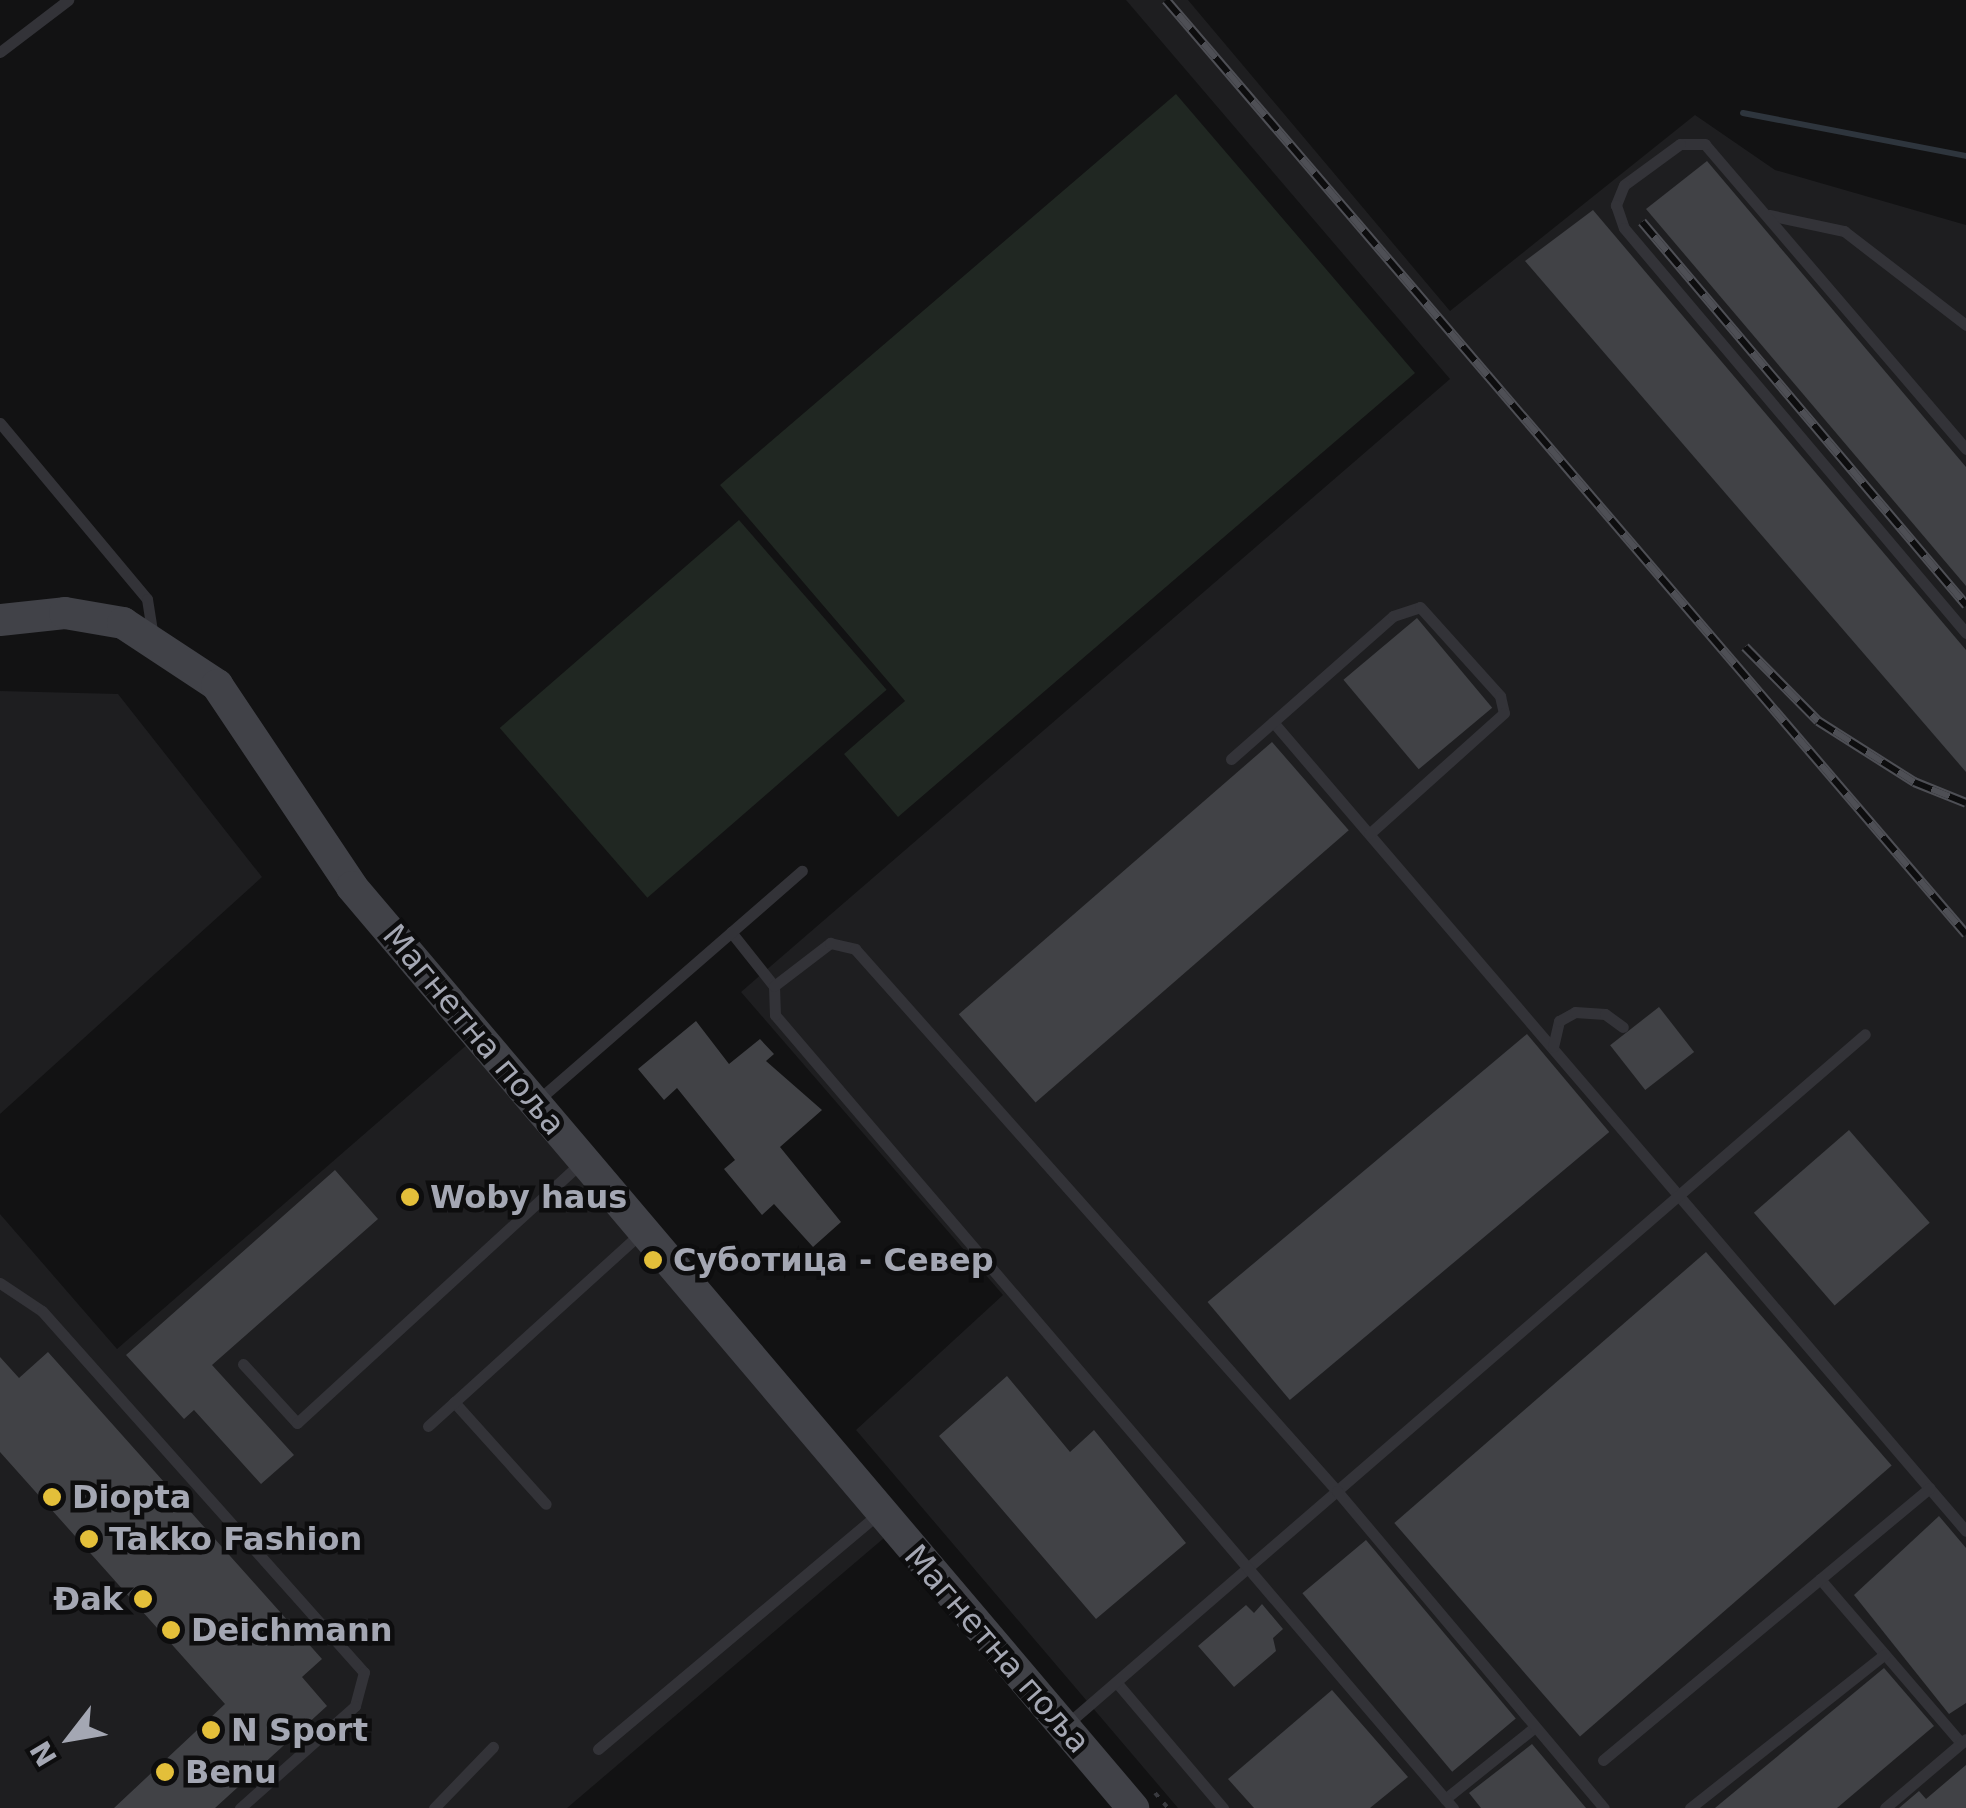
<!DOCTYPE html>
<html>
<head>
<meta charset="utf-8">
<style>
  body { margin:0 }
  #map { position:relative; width:1966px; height:1808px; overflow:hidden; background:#121213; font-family:"DejaVu Sans",sans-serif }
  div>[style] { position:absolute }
  .built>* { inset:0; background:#1e1e20 }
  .green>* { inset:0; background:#202722; transform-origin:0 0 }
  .stream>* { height:6px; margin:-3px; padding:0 3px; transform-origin:3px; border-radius:3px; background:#2e353d }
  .building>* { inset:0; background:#414246; transform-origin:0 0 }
  .path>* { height:4px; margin-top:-2px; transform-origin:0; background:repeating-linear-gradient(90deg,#393a3f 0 5px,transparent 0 13px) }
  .lane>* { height:11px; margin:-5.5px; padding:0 5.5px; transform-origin:5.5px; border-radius:5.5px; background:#333338 }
  .secondary>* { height:32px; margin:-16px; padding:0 16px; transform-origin:16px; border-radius:16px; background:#414248 }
  .rail>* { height:10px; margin-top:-5px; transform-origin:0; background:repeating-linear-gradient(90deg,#0d0d0e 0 19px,#4e4f55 0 38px); box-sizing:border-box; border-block:2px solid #4e4f55 }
  .dots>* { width:28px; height:28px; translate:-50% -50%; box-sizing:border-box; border:5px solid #0d0d0e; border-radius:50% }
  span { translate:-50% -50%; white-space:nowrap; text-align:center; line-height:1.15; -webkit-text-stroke:9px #0d0d0e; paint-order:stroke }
  .street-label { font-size:32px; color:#a4a7b3 }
  .poi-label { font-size:32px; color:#a4a7b3; font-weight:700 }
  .left { translate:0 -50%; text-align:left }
  .right { translate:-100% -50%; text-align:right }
  .north { position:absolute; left:20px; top:1688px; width:100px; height:100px; -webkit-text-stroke:8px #0d0d0e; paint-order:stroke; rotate:239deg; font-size:28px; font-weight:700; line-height:40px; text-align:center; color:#a4a7b3 }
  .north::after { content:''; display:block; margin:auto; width:35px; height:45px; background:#a4a7b3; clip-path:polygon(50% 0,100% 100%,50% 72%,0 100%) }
</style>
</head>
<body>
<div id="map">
  <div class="built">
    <div style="clip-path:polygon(1126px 0,1188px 0,1450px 311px,1695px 115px,1775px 170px,1966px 225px,1966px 1808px,1178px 1808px,856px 1430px,1003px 1295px,741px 992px,1450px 379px)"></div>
    <div style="clip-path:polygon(0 691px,118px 694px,262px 877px,0 1114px)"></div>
    <div style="clip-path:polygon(469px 1043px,884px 1538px,567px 1808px,0 1808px,0 1214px,117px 1349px)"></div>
  </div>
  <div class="green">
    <div style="clip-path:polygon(1176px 94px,1415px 373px,898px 817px,844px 754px,905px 701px,720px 485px)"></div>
    <div style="left:739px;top:520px;width:225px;height:317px;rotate:49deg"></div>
  </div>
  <div class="stream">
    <div style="left:1743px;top:113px;width:227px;rotate:10.9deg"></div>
  </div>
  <div class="building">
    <div style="clip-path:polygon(1707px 161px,1966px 467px,1966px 586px,1646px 209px)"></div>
    <div style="clip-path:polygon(1593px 210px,1966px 650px,1966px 772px,1525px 261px)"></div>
    <div style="left:1417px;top:618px;width:117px;height:96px;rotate:50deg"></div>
    <div style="left:1272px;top:742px;width:117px;height:415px;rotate:49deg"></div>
    <div style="left:1659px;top:1007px;width:57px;height:62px;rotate:52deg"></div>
    <div style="clip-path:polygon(696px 1021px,729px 1064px,760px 1039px,774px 1054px,766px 1061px,822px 1110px,780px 1147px,841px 1222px,813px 1247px,774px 1204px,762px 1215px,724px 1169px,735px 1160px,677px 1088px,664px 1100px,638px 1069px)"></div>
    <div style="left:1527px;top:1034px;width:128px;height:417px;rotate:50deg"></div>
    <div style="left:1849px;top:1130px;width:123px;height:126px;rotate:49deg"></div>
    <div style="clip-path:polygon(335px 1170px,378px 1219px,212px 1365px,294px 1455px,261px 1484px,194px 1410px,184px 1419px,126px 1355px)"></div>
    <div style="left:1706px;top:1252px;width:283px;height:413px;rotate:49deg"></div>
    <div style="clip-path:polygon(48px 1352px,322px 1659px,302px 1677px,327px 1706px,215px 1808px,114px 1808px,225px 1704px,0 1452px,0 1357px,19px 1378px)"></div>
    <div style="clip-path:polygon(1007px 1376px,1070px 1452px,1094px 1430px,1186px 1543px,1096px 1619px,939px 1436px)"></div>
    <div style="clip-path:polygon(1939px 1516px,1966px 1548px,1966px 1703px,1949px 1714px,1854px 1595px)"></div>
    <div style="left:1366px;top:1540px;width:233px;height:83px;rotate:50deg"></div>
    <div style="clip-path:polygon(1262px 1604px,1283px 1629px,1273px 1638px,1276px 1651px,1234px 1687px,1198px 1646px,1246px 1605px,1254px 1613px)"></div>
    <div style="clip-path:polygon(1884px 1668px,1934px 1726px,1837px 1808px,1715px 1808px)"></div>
    <div style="clip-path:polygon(1332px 1690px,1408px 1777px,1370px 1808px,1254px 1808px,1228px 1779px)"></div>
    <div style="clip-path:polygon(1532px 1744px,1586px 1808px,1481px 1808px,1469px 1793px)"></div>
    <div style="clip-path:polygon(1966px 1765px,1966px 1808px,1899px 1808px,1919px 1791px,1926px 1799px)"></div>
  </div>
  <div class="path">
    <div style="left:1155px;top:1793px;width:20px;rotate:49deg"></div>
  </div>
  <div class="lane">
    <div style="left:0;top:52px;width:86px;rotate:-37.4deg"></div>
    <div style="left:1769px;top:215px;width:77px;rotate:12deg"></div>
    <div style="left:1844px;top:231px;width:154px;rotate:37.6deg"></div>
    <div style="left:0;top:423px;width:229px;rotate:50.1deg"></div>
    <div style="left:147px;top:599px;width:36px;rotate:81deg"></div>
    <div style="left:1966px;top:449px;width:401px;rotate:-130.6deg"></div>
    <div style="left:1705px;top:144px;width:25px;rotate:180deg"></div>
    <div style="left:1680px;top:144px;width:69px;rotate:143.8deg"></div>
    <div style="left:1624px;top:185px;width:22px;rotate:112deg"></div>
    <div style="left:1616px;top:205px;width:24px;rotate:71deg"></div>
    <div style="left:1624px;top:228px;width:530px;rotate:49.82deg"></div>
    <div style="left:1273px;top:722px;width:1065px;rotate:49.42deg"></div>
    <div style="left:1231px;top:759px;width:216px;rotate:-41.4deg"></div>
    <div style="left:1393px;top:616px;width:28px;rotate:-18deg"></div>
    <div style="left:1420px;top:607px;width:120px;rotate:48deg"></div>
    <div style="left:1500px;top:696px;width:17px;rotate:77deg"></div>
    <div style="left:1504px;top:713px;width:181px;rotate:138.1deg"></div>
    <div style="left:731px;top:932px;width:69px;rotate:51.5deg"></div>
    <div style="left:1553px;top:1047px;width:27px;rotate:-77deg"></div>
    <div style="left:1559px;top:1021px;width:18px;rotate:-29deg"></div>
    <div style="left:1575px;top:1012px;width:30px;rotate:4deg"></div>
    <div style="left:1605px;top:1014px;width:22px;rotate:36deg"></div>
    <div style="left:537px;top:1101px;width:351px;rotate:-41deg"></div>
    <div style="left:0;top:1283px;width:50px;rotate:33.7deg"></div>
    <div style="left:42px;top:1311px;width:484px;rotate:48.3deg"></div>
    <div style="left:364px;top:1672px;width:35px;rotate:105deg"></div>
    <div style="left:355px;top:1706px;width:154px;rotate:138.4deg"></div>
    <div style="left:243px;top:1364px;width:80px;rotate:47.5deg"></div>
    <div style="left:297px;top:1423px;width:385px;rotate:-42.5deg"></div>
    <div style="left:454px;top:1402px;width:137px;rotate:48deg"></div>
    <div style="left:428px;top:1426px;width:286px;rotate:-42.2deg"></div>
    <div style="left:1820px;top:1579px;width:216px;rotate:49.3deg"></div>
    <div style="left:1117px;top:1683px;width:164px;rotate:49.7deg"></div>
    <div style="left:1066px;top:1725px;width:1056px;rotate:-40.85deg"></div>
    <div style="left:598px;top:1749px;width:366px;rotate:-40deg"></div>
    <div style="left:1603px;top:1760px;width:425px;rotate:-39.8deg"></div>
    <div style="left:1445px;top:1799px;width:115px;rotate:-38.7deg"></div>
    <div style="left:434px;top:1808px;width:85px;rotate:-46deg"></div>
    <div style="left:1453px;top:1808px;width:1043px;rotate:-130.53deg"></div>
    <div style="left:775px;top:1015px;width:29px;rotate:-92deg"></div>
    <div style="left:774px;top:986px;width:71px;rotate:-37.5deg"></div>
    <div style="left:830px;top:943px;width:26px;rotate:13deg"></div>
    <div style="left:855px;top:949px;width:725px;rotate:48.35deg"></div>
    <div style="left:1337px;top:1491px;width:414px;rotate:49.9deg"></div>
    <div style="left:1690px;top:1808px;width:248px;rotate:-38.3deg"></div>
    <div style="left:1885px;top:1808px;width:106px;rotate:-40.4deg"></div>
  </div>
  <div class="secondary">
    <div style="left:0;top:620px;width:65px;rotate:-6.1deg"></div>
    <div style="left:65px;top:613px;width:59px;rotate:9.8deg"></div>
    <div style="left:123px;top:623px;width:113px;rotate:33.4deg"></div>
    <div style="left:217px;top:685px;width:243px;rotate:56.2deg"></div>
    <div style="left:352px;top:887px;width:1208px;rotate:49.7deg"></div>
  </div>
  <div class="rail">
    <div style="left:1166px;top:0;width:1230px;rotate:49.42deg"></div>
    <div style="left:1642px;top:222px;width:502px;rotate:49.77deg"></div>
    <div style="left:1745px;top:647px;width:104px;rotate:45.4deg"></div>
    <div style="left:1818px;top:721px;width:114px;rotate:32.4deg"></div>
    <div style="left:1914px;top:782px;width:56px;rotate:22deg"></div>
  </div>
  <div class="dots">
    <div style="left:410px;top:1197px;background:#e3bf3a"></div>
    <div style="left:653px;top:1260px;background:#e3bf3a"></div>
    <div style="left:52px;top:1497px;background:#e3bf3a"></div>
    <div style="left:89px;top:1539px;background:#e3bf3a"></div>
    <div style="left:143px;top:1599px;background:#e3bf3a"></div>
    <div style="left:171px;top:1630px;background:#e3bf3a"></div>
    <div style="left:211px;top:1730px;background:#e3bf3a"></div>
    <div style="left:165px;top:1772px;background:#e3bf3a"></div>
  </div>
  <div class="street-label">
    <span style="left:474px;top:1030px;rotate:50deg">Магнетна поља</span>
    <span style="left:997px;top:1649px;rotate:49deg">Магнетна поља</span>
  </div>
  <div class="poi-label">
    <span class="left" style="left:430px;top:1197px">Woby haus</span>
    <span class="left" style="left:673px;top:1260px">Суботица - Север</span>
    <span class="left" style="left:72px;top:1497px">Diopta</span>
    <span class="left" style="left:109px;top:1539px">Takko Fashion</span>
    <span class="right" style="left:123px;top:1599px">Đak</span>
    <span class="left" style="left:191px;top:1630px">Deichmann</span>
    <span class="left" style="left:231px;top:1730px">N Sport</span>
    <span class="left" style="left:185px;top:1772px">Benu</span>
  </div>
  <div class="north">N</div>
</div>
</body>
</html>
